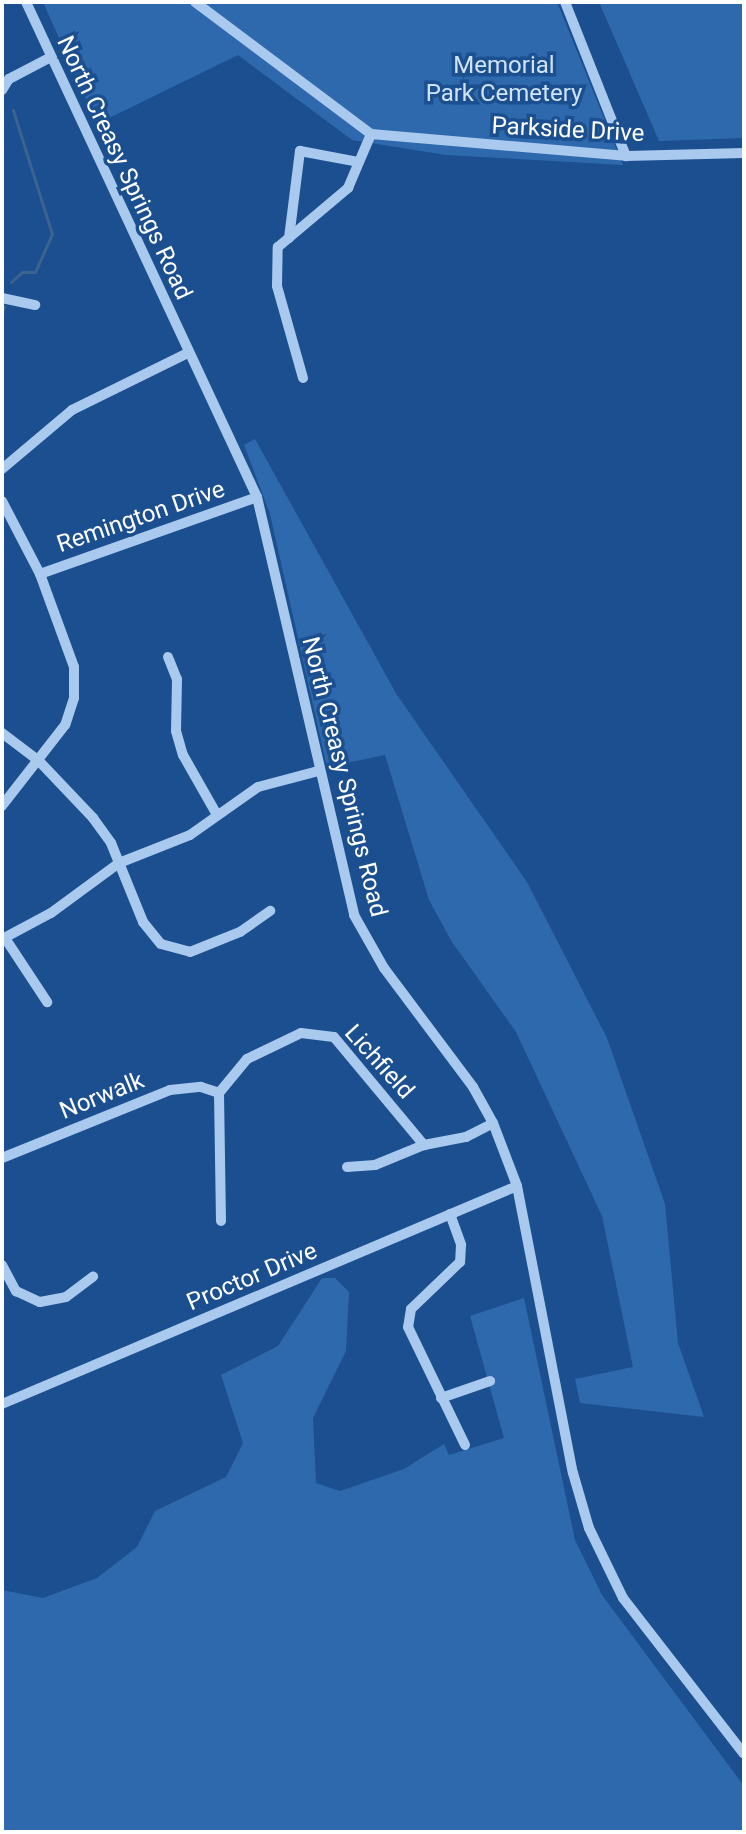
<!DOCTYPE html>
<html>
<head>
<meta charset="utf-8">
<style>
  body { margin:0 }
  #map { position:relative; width:746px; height:1834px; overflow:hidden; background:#1b4f8f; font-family:Roboto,sans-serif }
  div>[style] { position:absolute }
  .green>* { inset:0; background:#2e69ad }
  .stream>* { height:3px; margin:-1.5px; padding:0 1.5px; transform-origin:1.5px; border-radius:1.5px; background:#3c6290 }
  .minor>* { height:10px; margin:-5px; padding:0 5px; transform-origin:5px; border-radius:5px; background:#a9c9ee }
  span { translate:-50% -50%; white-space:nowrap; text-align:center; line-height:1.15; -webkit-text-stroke:7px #1b4f8f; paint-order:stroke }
  .park-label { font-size:24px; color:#cfe3fa }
  .street-label { font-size:24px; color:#fff }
  .frame { position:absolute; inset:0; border:4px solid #fff; pointer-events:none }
</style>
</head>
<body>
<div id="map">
  <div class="green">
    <div style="clip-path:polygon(43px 2px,557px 2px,623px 165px,446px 155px,352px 140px,238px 55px,97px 124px)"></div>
    <div style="clip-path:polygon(599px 2px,744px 2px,744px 138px,659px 141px)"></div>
    <div style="clip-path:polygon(255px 439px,397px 695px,527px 882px,607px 1038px,665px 1204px,678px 1343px,704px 1417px,580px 1403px,575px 1379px,633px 1367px,602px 1216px,516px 1032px,452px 942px,429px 900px,385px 755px,327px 767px,270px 514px,244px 445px)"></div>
    <div style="clip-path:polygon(322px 1278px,335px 1278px,349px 1292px,346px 1351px,313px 1418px,316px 1483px,340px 1491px,404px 1469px,444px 1444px,449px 1455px,504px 1438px,470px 1316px,524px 1298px,575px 1540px,602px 1595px,744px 1786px,744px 1832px,2px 1832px,2px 1590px,43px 1598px,97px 1578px,137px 1547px,155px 1511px,226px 1477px,243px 1443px,221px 1375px,278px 1346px)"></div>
  </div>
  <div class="stream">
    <div style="left:11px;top:282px;width:15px;rotate:-42deg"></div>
    <div style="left:22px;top:272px;width:13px"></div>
    <div style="left:35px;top:272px;width:42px;rotate:-65.9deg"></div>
    <div style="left:52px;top:234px;width:130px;rotate:-107.5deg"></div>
    <div style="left:2px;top:315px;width:9px;rotate:-77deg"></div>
  </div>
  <div class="minor">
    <div style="left:26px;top:2px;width:546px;rotate:64.98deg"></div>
    <div style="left:257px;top:497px;width:429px;rotate:76.9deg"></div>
    <div style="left:354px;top:915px;width:61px;rotate:60.5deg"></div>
    <div style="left:384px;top:968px;width:149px;rotate:53.2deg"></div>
    <div style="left:473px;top:1087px;width:41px;rotate:60.9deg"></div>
    <div style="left:493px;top:1123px;width:67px;rotate:69.1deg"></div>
    <div style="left:517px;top:1186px;width:292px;rotate:79deg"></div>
    <div style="left:573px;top:1473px;width:57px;rotate:73.8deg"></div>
    <div style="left:589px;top:1528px;width:78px;rotate:64.1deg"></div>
    <div style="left:623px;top:1598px;width:197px;rotate:52.2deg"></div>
    <div style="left:195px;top:2px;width:220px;rotate:36.9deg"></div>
    <div style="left:371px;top:134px;width:256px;rotate:4.9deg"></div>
    <div style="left:626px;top:156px;width:118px;rotate:-1.5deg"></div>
    <div style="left:565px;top:2px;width:166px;rotate:68.4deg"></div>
    <div style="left:2px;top:90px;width:13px;rotate:-58deg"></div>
    <div style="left:9px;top:79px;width:45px;rotate:-27.7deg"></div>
    <div style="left:289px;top:238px;width:88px;rotate:-82.8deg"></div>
    <div style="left:300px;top:151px;width:59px;rotate:10.7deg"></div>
    <div style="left:2px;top:298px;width:34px;rotate:12deg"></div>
    <div style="left:303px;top:378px;width:96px;rotate:-105.8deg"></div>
    <div style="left:277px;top:286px;width:39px;rotate:-89deg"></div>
    <div style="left:278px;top:247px;width:92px;rotate:-40.1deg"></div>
    <div style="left:348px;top:188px;width:59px;rotate:-66.9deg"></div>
    <div style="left:2px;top:469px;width:92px;rotate:-40.1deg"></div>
    <div style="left:72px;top:410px;width:129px;rotate:-26.2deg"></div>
    <div style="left:2px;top:501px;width:82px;rotate:62.5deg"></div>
    <div style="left:40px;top:574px;width:99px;rotate:69.9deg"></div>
    <div style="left:74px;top:667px;width:31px;rotate:90deg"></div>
    <div style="left:74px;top:698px;width:28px;rotate:108deg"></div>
    <div style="left:65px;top:725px;width:103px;rotate:127.9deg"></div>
    <div style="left:40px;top:574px;width:230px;rotate:-19.5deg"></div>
    <div style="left:168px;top:657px;width:24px;rotate:68deg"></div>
    <div style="left:177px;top:679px;width:52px;rotate:91.1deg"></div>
    <div style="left:176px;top:731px;width:25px;rotate:74deg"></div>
    <div style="left:183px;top:755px;width:67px;rotate:60.4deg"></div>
    <div style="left:2px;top:733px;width:46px;rotate:37.1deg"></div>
    <div style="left:39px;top:761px;width:79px;rotate:46.5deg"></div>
    <div style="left:93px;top:818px;width:31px;rotate:54deg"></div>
    <div style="left:111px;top:843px;width:85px;rotate:67.9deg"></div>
    <div style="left:143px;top:922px;width:28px;rotate:51deg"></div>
    <div style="left:161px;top:944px;width:30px;rotate:15deg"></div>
    <div style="left:190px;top:952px;width:54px;rotate:-21.8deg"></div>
    <div style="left:240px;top:932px;width:37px;rotate:-35deg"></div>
    <div style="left:5px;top:938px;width:77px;rotate:56.7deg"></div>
    <div style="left:2px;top:939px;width:55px;rotate:-28deg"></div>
    <div style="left:51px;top:913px;width:84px;rotate:-36.3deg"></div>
    <div style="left:119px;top:863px;width:76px;rotate:-21.5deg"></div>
    <div style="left:190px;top:835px;width:83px;rotate:-35.2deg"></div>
    <div style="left:258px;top:787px;width:62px;rotate:-14.9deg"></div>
    <div style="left:2px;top:1158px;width:181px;rotate:-22deg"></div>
    <div style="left:170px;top:1090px;width:31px;rotate:-6deg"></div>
    <div style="left:201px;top:1087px;width:19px;rotate:18deg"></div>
    <div style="left:347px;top:1167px;width:28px;rotate:-4deg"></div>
    <div style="left:375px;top:1165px;width:53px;rotate:-22.2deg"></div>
    <div style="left:424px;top:1145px;width:43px;rotate:-10.8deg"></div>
    <div style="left:466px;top:1137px;width:30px;rotate:-27deg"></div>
    <div style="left:450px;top:1214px;width:33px;rotate:70deg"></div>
    <div style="left:461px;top:1245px;width:17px;rotate:93deg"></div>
    <div style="left:460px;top:1262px;width:68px;rotate:136.2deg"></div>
    <div style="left:411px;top:1309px;width:18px;rotate:99deg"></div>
    <div style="left:408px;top:1327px;width:131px;rotate:64.2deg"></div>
    <div style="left:221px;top:1221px;width:128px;rotate:-90.9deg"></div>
    <div style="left:219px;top:1093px;width:44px;rotate:-50.5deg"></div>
    <div style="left:247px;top:1059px;width:60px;rotate:-25.7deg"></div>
    <div style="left:301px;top:1033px;width:33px;rotate:7deg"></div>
    <div style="left:334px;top:1037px;width:141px;rotate:50.2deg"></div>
    <div style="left:2px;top:1265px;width:30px;rotate:62deg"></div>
    <div style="left:16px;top:1291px;width:26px;rotate:25deg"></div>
    <div style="left:40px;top:1302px;width:26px;rotate:-11deg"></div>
    <div style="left:66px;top:1297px;width:34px;rotate:-37deg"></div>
    <div style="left:441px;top:1398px;width:52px;rotate:-19.1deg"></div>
    <div style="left:2px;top:1404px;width:559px;rotate:-22.94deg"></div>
  </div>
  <div class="park-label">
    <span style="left:504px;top:80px">Memorial<br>Park Cemetery</span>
  </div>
  <div class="street-label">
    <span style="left:568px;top:130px;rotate:3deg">Parkside Drive</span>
    <span style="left:124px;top:168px;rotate:65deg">North Creasy Springs Road</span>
    <span style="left:141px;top:517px;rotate:-19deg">Remington Drive</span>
    <span style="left:344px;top:777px;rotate:76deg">North Creasy Springs Road</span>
    <span style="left:379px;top:1062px;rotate:48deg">Lichfield</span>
    <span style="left:102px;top:1096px;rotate:-22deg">Norwalk</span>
    <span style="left:252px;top:1277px;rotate:-23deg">Proctor Drive</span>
  </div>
  <div class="frame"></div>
</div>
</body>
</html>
